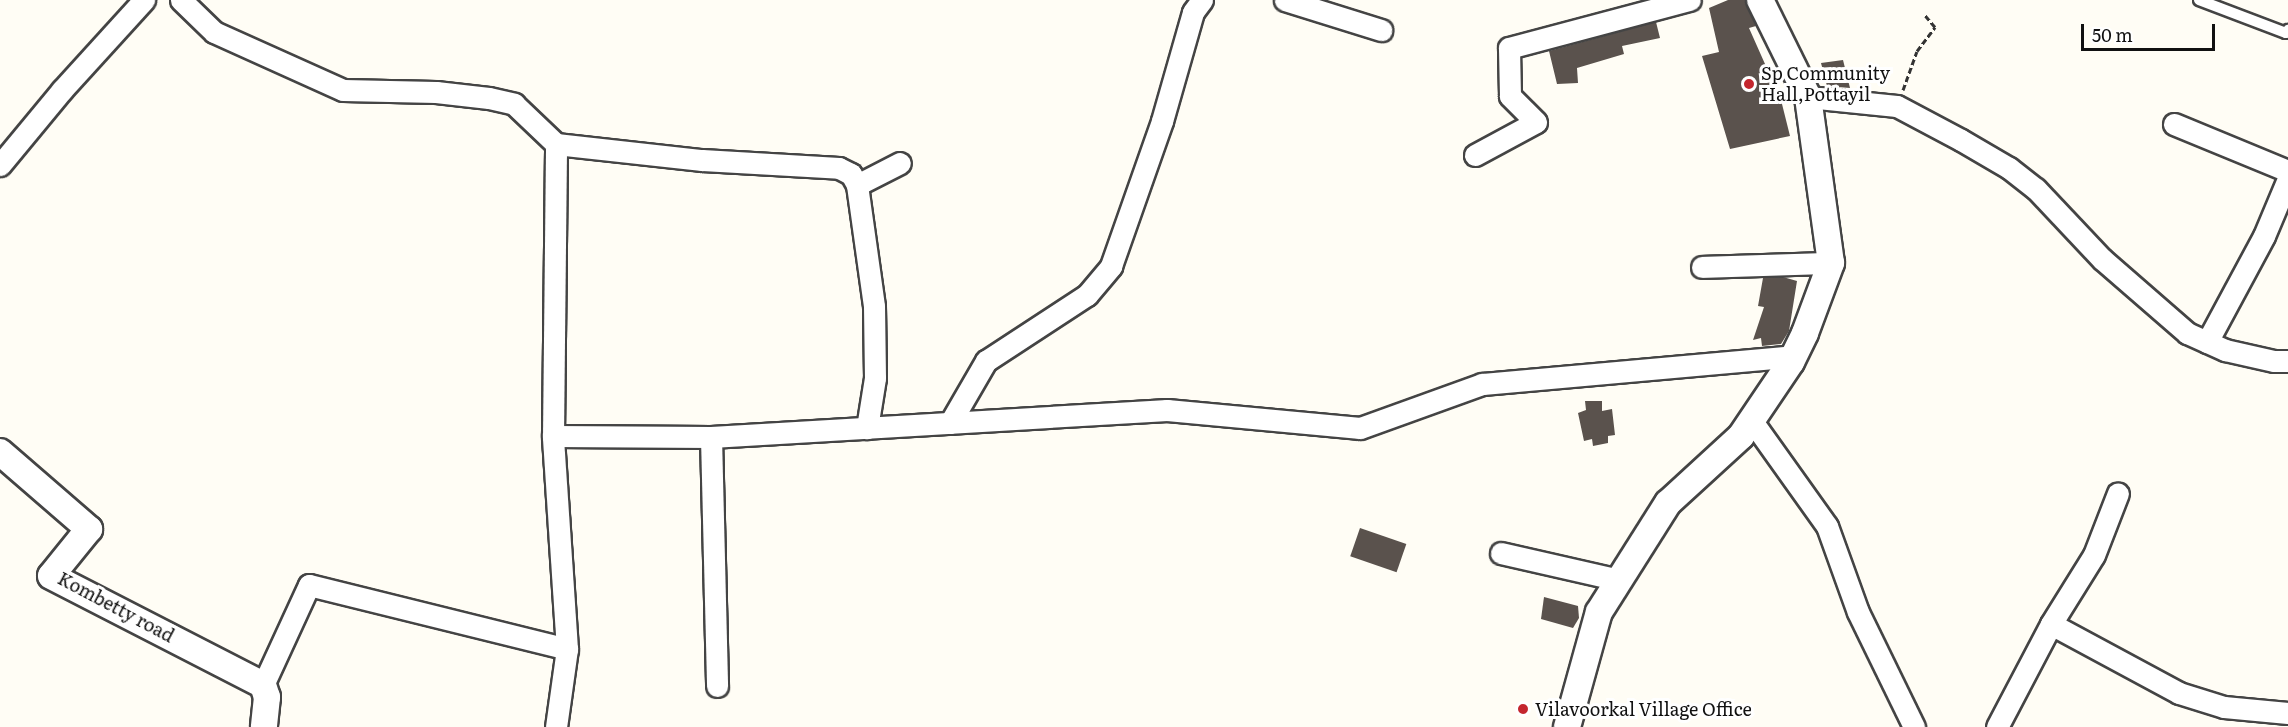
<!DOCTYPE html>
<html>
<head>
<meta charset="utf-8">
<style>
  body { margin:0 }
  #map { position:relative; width:2288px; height:727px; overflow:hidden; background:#fffdf5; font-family:Literata,serif }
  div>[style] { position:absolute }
  .building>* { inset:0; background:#5a524d; transform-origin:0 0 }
  .path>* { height:3px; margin-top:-1.5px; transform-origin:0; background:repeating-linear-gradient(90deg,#333 0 6px,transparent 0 9px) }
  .roads { filter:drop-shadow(2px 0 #444) drop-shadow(-2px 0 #444) drop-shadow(0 2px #444) drop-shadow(0 -2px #444) }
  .service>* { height:10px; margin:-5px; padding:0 5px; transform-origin:5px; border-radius:5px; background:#fff }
  .minor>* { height:21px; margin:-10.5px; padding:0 10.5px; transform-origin:10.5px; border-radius:10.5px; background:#fff }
  .tertiary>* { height:26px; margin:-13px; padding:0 13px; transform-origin:13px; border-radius:13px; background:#fff }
  .dots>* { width:16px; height:16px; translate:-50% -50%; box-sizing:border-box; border:3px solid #fff; border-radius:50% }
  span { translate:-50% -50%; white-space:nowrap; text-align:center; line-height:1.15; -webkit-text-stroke:6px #fff; paint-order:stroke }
  .poi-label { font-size:18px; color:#111 }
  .left { translate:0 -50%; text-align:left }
  .street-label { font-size:18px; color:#111 }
  .scale { position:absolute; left:2081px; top:24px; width:134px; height:27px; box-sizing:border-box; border:3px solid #111; border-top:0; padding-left:8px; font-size:18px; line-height:21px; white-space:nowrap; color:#111; -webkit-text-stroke:4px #fff; paint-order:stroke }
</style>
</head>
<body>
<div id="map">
  <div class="building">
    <div style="clip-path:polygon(1728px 0,1745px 0,1756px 26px,1749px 28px,1781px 100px,1790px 136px,1730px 149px,1702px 56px,1719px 52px,1709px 8px)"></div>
    <div style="clip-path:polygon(1656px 22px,1660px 38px,1622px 46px,1624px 54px,1577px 68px,1578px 83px,1557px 84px,1549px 51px)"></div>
    <div style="clip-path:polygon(1843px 60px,1850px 88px,1827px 86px,1821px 63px)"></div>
    <div style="clip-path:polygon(1783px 277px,1797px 281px,1789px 331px,1781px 344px,1762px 346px,1761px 338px,1753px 340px,1764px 307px,1758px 306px,1763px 278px)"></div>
    <div style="clip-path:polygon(1585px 401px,1602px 401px,1602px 411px,1612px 409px,1615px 435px,1608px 436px,1608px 443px,1593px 446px,1592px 439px,1584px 441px,1578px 413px,1586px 410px)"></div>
    <div style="left:1360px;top:528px;width:49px;height:30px;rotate:19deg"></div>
    <div style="clip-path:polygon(1544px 597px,1578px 606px,1579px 618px,1573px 628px,1541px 619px)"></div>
  </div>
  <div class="path">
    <div style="left:1903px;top:90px;width:41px;rotate:-70.3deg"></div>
    <div style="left:1917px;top:51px;width:30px;rotate:-53deg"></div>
    <div style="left:1935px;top:27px;width:17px;rotate:-130deg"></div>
  </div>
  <div class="roads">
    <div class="service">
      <div style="left:2199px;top:0;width:93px;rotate:20.8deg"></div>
      <div style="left:2286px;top:33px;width:4px;rotate:-56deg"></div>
    </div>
    <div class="minor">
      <div style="left:181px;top:0;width:46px;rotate:44.1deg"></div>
      <div style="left:214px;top:32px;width:141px;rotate:24.2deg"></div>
      <div style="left:343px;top:90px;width:93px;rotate:1.2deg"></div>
      <div style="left:436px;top:92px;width:53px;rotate:6.5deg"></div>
      <div style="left:489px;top:98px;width:26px;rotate:13deg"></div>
      <div style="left:514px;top:104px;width:58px;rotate:43.6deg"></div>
      <div style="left:556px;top:144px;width:147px;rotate:6.3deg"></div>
      <div style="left:702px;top:160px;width:137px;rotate:3.3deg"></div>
      <div style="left:839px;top:168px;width:13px;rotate:27deg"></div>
      <div style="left:851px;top:174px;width:13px;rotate:61deg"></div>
      <div style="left:857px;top:185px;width:122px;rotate:82deg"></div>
      <div style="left:874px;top:306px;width:72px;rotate:89.2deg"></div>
      <div style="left:875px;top:378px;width:51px;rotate:99.1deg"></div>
      <div style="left:1285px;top:0;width:101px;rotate:17.4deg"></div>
      <div style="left:1808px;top:97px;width:89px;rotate:5.8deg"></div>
      <div style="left:1897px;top:106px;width:72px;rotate:28deg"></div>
      <div style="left:1961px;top:140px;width:56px;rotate:30.3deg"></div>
      <div style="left:2009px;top:168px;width:34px;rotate:38deg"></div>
      <div style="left:2036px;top:189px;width:96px;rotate:46.7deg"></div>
      <div style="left:2102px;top:259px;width:113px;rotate:41deg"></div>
      <div style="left:2187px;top:333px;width:42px;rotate:24.1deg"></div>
      <div style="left:2225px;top:350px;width:50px;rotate:12.7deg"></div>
      <div style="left:2274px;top:361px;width:14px"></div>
      <div style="left:2174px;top:124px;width:123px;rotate:22.4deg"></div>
      <div style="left:1475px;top:155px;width:69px;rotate:-28.4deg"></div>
      <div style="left:1536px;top:122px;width:37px;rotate:-135deg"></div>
      <div style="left:1510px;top:96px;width:48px;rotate:-91.2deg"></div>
      <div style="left:1509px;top:48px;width:187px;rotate:-14.9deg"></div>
      <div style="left:0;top:165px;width:97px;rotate:-50.4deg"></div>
      <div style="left:62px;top:90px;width:122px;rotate:-47.7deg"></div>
      <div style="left:857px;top:185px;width:48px;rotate:-27.1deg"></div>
      <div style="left:1702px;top:267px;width:129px;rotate:-1.8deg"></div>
      <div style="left:2207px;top:342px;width:120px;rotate:-61.7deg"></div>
      <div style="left:2264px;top:236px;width:62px;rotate:-67.2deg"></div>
      <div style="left:1752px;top:421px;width:129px;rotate:54.5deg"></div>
      <div style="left:1827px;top:526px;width:91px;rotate:70.2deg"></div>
      <div style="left:1858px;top:612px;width:128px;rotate:64deg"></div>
      <div style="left:950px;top:423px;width:72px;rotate:-59.9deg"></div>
      <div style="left:986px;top:361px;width:121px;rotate:-33.2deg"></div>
      <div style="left:1087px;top:295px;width:38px;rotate:-50deg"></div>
      <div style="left:1111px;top:266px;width:154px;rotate:-70.6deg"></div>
      <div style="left:1162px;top:121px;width:113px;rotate:-74.1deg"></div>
      <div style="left:1193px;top:12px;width:15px;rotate:-53deg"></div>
      <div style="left:553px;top:436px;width:292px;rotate:-89.4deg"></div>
      <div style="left:711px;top:437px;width:249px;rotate:88.6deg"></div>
      <div style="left:1501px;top:553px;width:121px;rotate:12.9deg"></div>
      <div style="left:2051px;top:624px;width:81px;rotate:-58.1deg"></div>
      <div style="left:2094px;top:555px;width:66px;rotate:-68.8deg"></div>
      <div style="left:263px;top:685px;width:110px;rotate:-65.3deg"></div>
      <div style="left:309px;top:585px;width:266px;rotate:13.9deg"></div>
      <div style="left:556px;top:727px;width:79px;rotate:-82deg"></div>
      <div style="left:567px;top:649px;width:213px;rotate:-93.8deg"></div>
      <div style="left:553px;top:436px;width:158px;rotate:0.4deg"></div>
      <div style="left:711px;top:437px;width:457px;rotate:-3.4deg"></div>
      <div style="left:1167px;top:410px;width:194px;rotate:5.3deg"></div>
      <div style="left:1360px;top:428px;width:130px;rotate:-19.8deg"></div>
      <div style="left:1482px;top:384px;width:313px;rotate:-5.1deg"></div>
      <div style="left:1997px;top:727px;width:116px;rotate:-62.3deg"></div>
      <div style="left:2051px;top:624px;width:145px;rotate:28.3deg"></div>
      <div style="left:2179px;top:693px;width:47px;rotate:17.3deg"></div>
      <div style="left:2224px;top:707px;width:64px;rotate:5.4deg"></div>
    </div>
    <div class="tertiary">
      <div style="left:0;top:452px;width:118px;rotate:40.9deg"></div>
      <div style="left:89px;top:529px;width:60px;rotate:129deg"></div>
      <div style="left:51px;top:576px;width:238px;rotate:27.2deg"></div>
      <div style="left:263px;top:685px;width:13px;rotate:72deg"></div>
      <div style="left:267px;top:697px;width:30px;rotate:96deg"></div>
      <div style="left:1567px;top:727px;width:119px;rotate:-74.5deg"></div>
      <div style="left:1599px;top:612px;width:129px;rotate:-57.7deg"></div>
      <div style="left:1668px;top:503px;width:99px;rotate:-42.5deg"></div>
      <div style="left:1741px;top:436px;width:89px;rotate:-56deg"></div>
      <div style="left:1791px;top:362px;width:32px;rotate:-64deg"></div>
      <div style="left:1805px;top:333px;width:75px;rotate:-69.6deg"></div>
      <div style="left:1831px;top:263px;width:168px;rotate:-97.9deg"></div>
      <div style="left:1808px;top:97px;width:108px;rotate:-116.3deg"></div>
    </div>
  </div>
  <div class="dots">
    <div style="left:1749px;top:84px;background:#c4262e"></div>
    <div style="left:1523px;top:709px;background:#c4262e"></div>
  </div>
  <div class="poi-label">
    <span class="left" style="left:1761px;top:84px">Sp Community<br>Hall,Pottayil</span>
    <span class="left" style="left:1535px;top:709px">Vilavoorkal Village Office</span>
  </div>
  <div class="street-label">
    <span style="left:116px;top:607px;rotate:28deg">Kombetty road</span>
  </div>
  <div class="scale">50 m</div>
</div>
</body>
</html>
